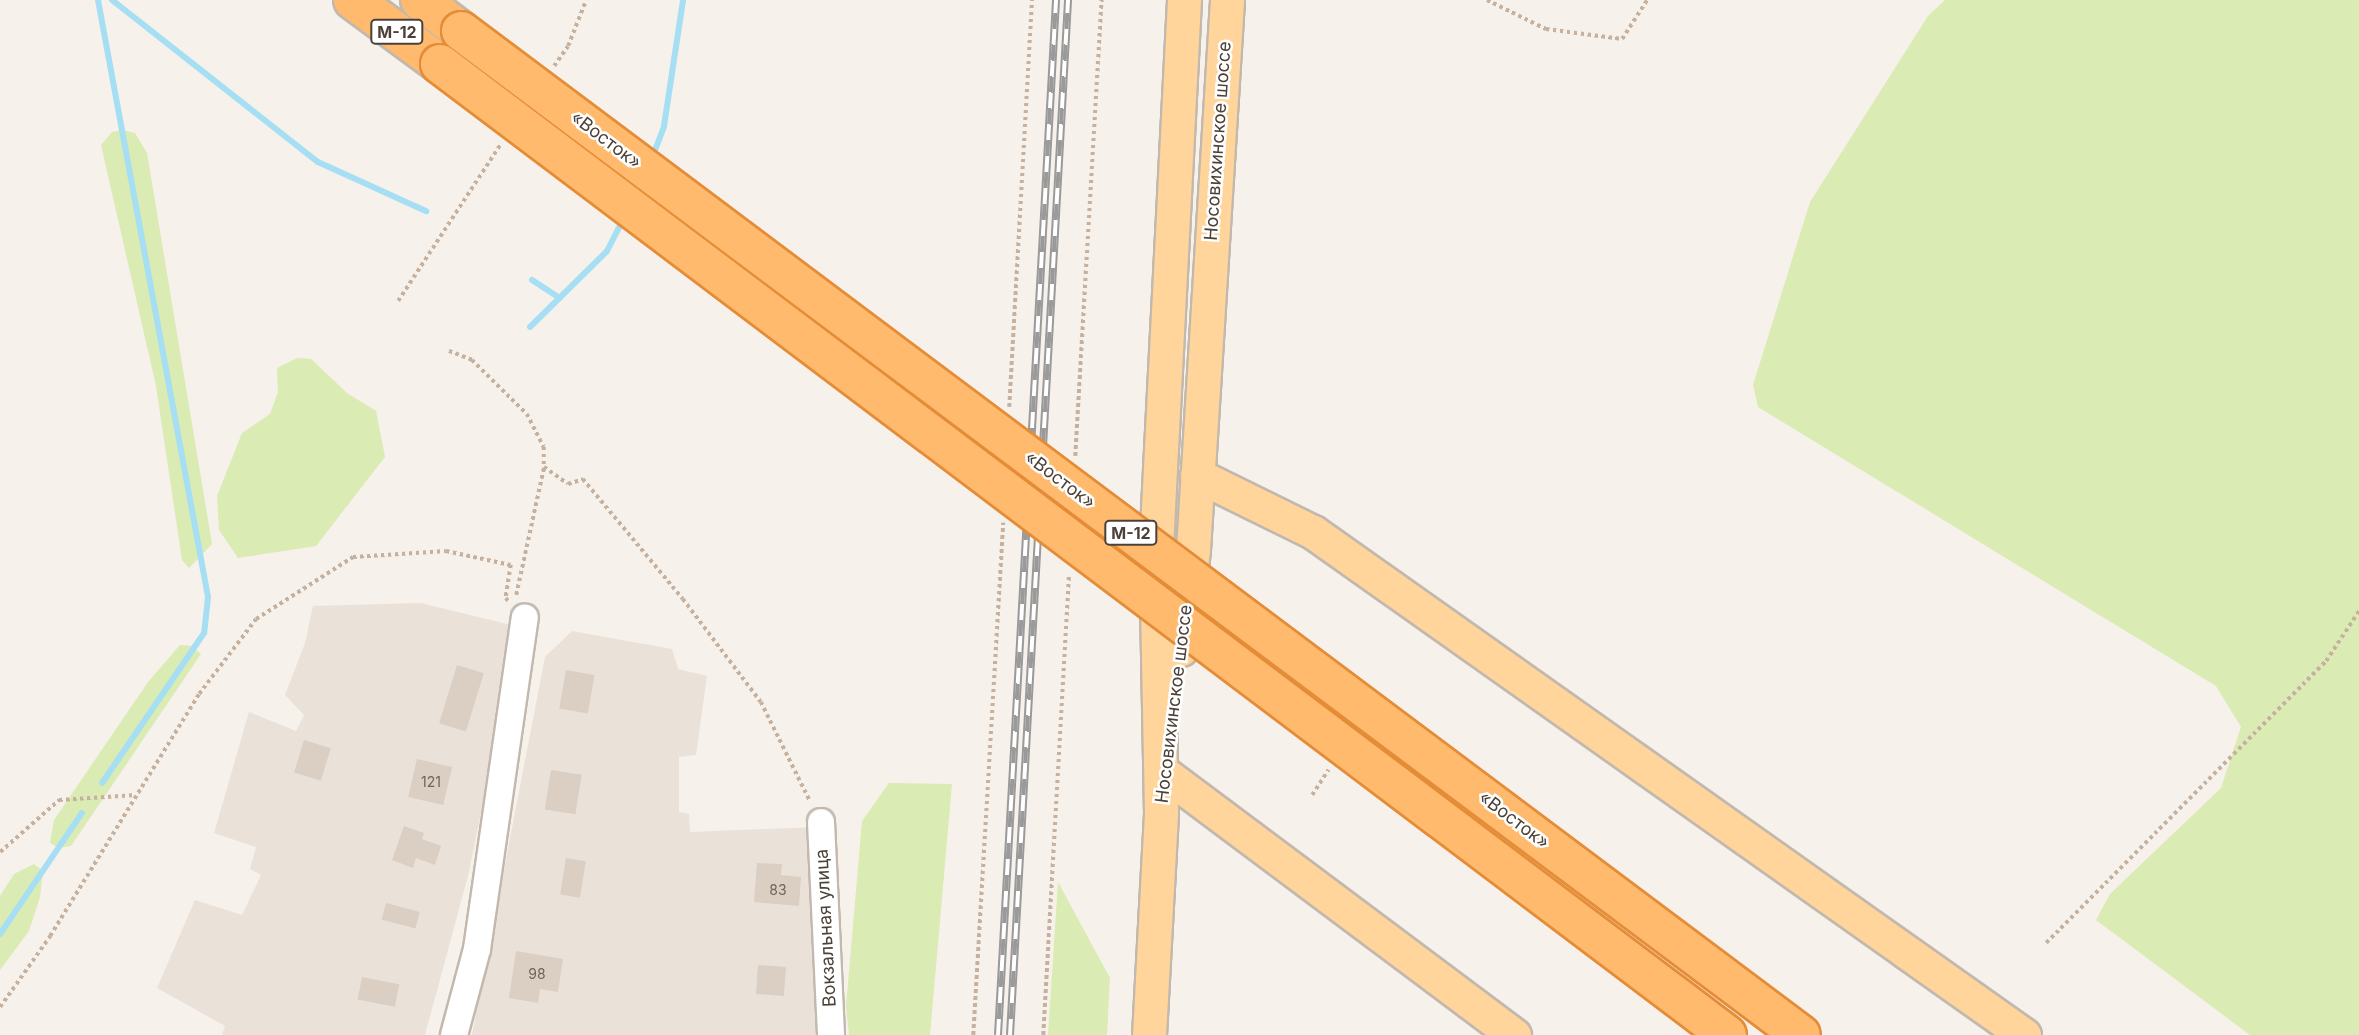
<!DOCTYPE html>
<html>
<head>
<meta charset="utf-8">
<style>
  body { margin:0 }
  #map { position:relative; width:2359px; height:1035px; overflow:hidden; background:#f6f1eb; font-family:Inter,sans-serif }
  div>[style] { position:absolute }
  .residential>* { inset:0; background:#eae2d9 }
  .green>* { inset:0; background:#daebb3 }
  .stream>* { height:6px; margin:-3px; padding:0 3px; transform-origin:3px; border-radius:3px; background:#a6dff4 }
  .building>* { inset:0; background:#dbcec3; transform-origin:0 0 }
  .path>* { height:3.5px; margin-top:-1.75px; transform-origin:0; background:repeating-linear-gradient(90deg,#c5b19d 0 3.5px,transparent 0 7px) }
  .roads { filter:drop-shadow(2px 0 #c2b8ad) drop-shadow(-2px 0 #c2b8ad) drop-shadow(0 2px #c2b8ad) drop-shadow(0 -2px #c2b8ad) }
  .minor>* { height:26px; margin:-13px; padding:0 13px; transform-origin:13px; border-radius:13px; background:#fff }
  .major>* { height:33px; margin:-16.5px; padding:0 16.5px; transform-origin:16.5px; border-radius:16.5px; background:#ffd59b }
  .highway>* { height:38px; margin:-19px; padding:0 19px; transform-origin:19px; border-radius:19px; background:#ffba6d }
  .rail>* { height:8px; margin-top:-4px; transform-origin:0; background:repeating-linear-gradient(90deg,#fff 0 16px,#9a9a9a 0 32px); box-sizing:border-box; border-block:2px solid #9a9a9a }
  .bridges { filter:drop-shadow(2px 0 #e48c37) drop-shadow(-2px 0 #e48c37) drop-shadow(0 2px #e48c37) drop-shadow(0 -2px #e48c37) }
  .highway-bridge>* { height:38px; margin:-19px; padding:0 19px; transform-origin:19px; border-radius:19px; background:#ffba6d }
  span { translate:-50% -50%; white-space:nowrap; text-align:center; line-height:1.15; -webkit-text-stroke:5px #fff; paint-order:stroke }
  .number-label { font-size:14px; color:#6f645b }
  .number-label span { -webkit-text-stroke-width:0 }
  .shield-label span { padding:2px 5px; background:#fff; border:2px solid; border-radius:5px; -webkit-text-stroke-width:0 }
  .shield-label { font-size:16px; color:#4b4138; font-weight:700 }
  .street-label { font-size:18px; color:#4b4138 }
</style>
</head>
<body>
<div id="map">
  <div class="residential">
    <div style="clip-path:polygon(421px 603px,519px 627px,468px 876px,425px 1035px,222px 1035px,225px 1026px,157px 988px,195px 900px,242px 915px,261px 875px,250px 869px,256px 847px,214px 833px,249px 712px,296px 731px,304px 715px,285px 695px,305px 643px,313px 606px)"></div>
    <div style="clip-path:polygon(572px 631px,672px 649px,678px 669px,707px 676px,696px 755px,679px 757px,679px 812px,689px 814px,690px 832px,818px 827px,817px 1035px,472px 1035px,545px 657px)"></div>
  </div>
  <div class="green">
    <div style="clip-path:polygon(1945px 0,2359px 0,2359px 1035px,2250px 1035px,2096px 920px,2110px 894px,2221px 788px,2241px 727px,2216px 686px,1758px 407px,1753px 385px,1810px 202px,1928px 16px)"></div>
    <div style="clip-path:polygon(123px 130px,135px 133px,147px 153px,212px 544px,189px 568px,182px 560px,156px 386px,101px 145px,112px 132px)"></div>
    <div style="clip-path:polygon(297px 358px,311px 359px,347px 393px,376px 411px,385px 457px,316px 546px,238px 558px,219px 530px,217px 496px,242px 433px,270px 414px,278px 392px,277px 368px)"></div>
    <div style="clip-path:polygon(180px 645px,192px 646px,201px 654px,71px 846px,59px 848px,50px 843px,54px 820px,148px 682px)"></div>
    <div style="clip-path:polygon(889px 783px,952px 784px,930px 1035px,849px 1035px,846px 1006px,862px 821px)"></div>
    <div style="clip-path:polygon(34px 864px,43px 871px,40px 897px,29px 931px,0 970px,0 896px,14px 874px)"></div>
    <div style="clip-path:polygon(1058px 882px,1110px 978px,1107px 1035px,1048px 1035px)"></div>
  </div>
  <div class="stream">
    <div style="left:98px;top:0;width:607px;rotate:79.56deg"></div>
    <div style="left:208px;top:597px;width:36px;rotate:96deg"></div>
    <div style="left:204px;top:633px;width:181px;rotate:124.2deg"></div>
    <div style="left:112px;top:0;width:262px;rotate:38.2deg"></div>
    <div style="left:318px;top:162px;width:119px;rotate:24.4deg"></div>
    <div style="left:652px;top:158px;width:34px;rotate:-69deg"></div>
    <div style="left:664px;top:126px;width:127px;rotate:-81.4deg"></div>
    <div style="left:532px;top:280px;width:33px;rotate:33deg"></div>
    <div style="left:530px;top:327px;width:108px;rotate:-44.6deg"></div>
    <div style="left:607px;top:251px;width:37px;rotate:-63deg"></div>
    <div style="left:0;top:934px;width:146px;rotate:-55.9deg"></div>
  </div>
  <div class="building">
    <div style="left:457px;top:665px;width:28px;height:61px;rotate:17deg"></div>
    <div style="left:566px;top:670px;width:29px;height:39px;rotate:10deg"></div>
    <div style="left:304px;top:740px;width:28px;height:34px;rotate:17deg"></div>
    <div style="left:417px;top:759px;width:36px;height:39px;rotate:13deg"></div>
    <div style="left:551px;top:770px;width:31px;height:40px;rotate:9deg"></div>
    <div style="clip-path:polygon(404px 826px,424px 833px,422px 839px,441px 846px,435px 865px,416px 858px,413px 868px,392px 860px)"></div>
    <div style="left:566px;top:858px;width:20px;height:37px;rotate:9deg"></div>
    <div style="clip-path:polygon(757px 863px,782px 864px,781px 875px,801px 877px,799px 906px,754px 902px)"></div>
    <div style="left:386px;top:903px;width:35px;height:17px;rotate:15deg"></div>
    <div style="clip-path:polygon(516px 951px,563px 959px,558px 992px,540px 989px,538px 1003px,509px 998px)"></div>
    <div style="left:758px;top:965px;width:28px;height:29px;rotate:4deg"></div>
    <div style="left:362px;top:977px;width:38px;height:23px;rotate:11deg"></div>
  </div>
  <div class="path">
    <div style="left:1487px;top:0;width:66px;rotate:26.2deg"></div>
    <div style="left:1546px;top:29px;width:77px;rotate:7.5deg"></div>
    <div style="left:1622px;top:39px;width:46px;rotate:-57.3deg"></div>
    <div style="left:554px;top:66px;width:24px;rotate:-55deg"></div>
    <div style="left:568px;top:46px;width:49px;rotate:-68.6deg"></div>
    <div style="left:398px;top:301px;width:186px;rotate:-56.8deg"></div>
    <div style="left:449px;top:351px;width:25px;rotate:21deg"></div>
    <div style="left:472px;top:360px;width:77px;rotate:44.5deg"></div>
    <div style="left:527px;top:414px;width:37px;rotate:63deg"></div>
    <div style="left:544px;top:447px;width:20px;rotate:90deg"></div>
    <div style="left:544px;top:467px;width:29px;rotate:35deg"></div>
    <div style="left:568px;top:484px;width:16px;rotate:-18deg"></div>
    <div style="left:583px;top:479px;width:156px;rotate:50.2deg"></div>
    <div style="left:683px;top:599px;width:129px;rotate:52.9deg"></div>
    <div style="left:761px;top:702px;width:110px;rotate:63.7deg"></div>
    <div style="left:1009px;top:407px;width:408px;rotate:-86.8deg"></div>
    <div style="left:1075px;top:456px;width:457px;rotate:-86.7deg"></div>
    <div style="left:516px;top:595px;width:131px;rotate:-77.7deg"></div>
    <div style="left:1312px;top:795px;width:30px;rotate:-57deg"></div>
    <div style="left:0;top:852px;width:79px;rotate:-41.4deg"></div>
    <div style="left:59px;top:800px;width:77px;rotate:-3.7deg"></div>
    <div style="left:2046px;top:943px;width:397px;rotate:-45.2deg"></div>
    <div style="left:2326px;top:661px;width:60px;rotate:-56.6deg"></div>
    <div style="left:0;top:1007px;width:87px;rotate:-54.8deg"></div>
    <div style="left:50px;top:936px;width:284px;rotate:-58.4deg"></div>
    <div style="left:199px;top:694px;width:94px;rotate:-52.8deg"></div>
    <div style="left:256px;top:619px;width:115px;rotate:-32.6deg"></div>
    <div style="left:353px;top:557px;width:93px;rotate:-3.7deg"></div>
    <div style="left:446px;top:551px;width:66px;rotate:12.2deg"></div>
    <div style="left:511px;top:565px;width:33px;rotate:99deg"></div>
    <div style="left:506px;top:598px;width:5px;rotate:53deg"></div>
    <div style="left:973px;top:1035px;width:513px;rotate:-86.65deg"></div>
    <div style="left:1043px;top:1035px;width:460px;rotate:-86.8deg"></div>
  </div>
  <div class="roads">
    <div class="minor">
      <div style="left:821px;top:822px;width:213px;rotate:87.3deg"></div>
      <div style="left:454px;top:1035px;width:89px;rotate:-75deg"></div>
      <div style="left:477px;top:949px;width:335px;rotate:-81.8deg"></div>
    </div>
    <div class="major">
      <div style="left:1197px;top:475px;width:129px;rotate:26.2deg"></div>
      <div style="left:1313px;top:532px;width:871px;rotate:35.28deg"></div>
      <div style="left:1181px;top:649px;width:100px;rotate:-83.1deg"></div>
      <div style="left:1193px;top:550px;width:551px;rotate:-86.46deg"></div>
      <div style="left:1161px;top:771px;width:441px;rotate:36.8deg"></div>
      <div style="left:1149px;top:1035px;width:223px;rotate:-86.9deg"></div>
      <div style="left:1161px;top:812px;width:265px;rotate:-91.1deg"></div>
      <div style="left:1156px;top:547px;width:548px;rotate:-87.07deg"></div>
    </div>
    <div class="highway">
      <div style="left:353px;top:0;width:108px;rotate:36.3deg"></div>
      <div style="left:420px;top:0;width:51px;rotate:37.1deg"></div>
    </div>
  </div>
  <div class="rail">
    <div style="left:998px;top:1035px;width:1037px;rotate:-86.79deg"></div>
    <div style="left:1010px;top:1035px;width:1037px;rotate:-86.79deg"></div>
  </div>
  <div class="bridges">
    <div class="highway-bridge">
      <div style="left:461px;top:31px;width:1674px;rotate:36.84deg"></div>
      <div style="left:440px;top:64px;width:1612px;rotate:37.03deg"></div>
    </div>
  </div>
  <div class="number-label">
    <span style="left:431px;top:782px">121</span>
    <span style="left:778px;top:890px">83</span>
    <span style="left:537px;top:974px">98</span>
  </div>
  <div class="shield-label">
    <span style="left:397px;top:32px">М-12</span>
    <span style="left:1131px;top:533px">М-12</span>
  </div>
  <div class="street-label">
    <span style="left:606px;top:140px;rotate:37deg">«Восток»</span>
    <span style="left:1218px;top:141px;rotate:-86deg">Носовихинское шоссе</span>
    <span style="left:1060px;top:480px;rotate:37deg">«Восток»</span>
    <span style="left:1174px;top:704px;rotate:-83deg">Носовихинское шоссе</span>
    <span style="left:1514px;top:820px;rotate:37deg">«Восток»</span>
    <span style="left:826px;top:928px;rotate:-93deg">Вокзальная улица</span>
  </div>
</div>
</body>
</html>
